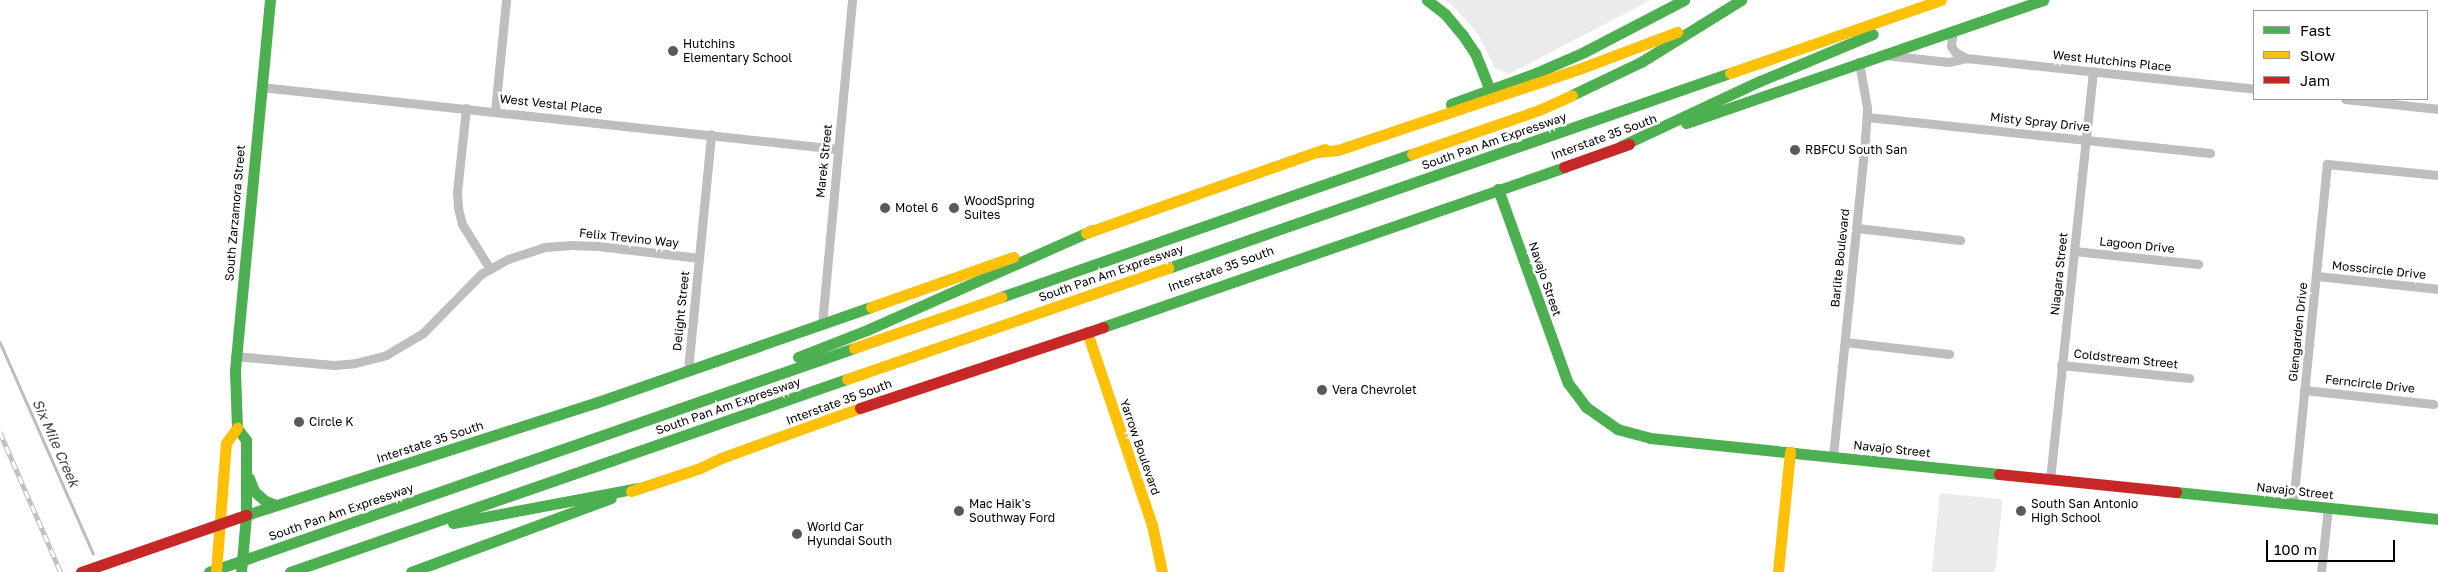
<!DOCTYPE html>
<html>
<head>
<meta charset="utf-8">
<style>
  body { margin:0 }
  #map { position:relative; width:2438px; height:572px; overflow:hidden; background:#fff; font-family:"Golos Text",sans-serif }
  div>[style] { position:absolute }
  .green>* { inset:0; background:#ebebeb; transform-origin:0 0 }
  .stream>* { height:2.5px; margin:-1.25px; padding:0 1.25px; transform-origin:1.25px; border-radius:1.25px; background:#bdbdbd }
  .street>* { height:9px; margin:-4.5px; padding:0 4.5px; transform-origin:4.5px; border-radius:4.5px; background:#bebebe }
  .fast>* { height:11px; margin:-5.5px; padding:0 5.5px; transform-origin:5.5px; border-radius:5.5px; background:#4caf50 }
  .slow>* { height:11px; margin:-5.5px; padding:0 5.5px; transform-origin:5.5px; border-radius:5.5px; background:#ffc107 }
  .jam>* { height:11px; margin:-5.5px; padding:0 5.5px; transform-origin:5.5px; border-radius:5.5px; background:#c62828 }
  .rail>* { height:4.5px; margin-top:-2.25px; transform-origin:0; background:repeating-linear-gradient(90deg,#fff 0 8px,#bebebe 0 16px); box-sizing:border-box; border-block:1px solid #bebebe }
  .dots>* { width:14px; height:14px; translate:-50% -50%; box-sizing:border-box; border:2px solid #fff; border-radius:50% }
  span { translate:-50% -50%; white-space:nowrap; text-align:center; line-height:1.15; -webkit-text-stroke:5px #fff; paint-order:stroke }
  .poi-label { font-size:12px; color:#000 }
  .left { translate:0 -50%; text-align:left }
  .street-label { font-size:12px; color:#000 }
  .water-label { font-size:14px; color:#424242; font-style:italic }
  .legend { position:absolute; left:2253px; top:10px; width:175px; height:90px; box-sizing:border-box; background:#fff; border:1px solid #999; margin:0; padding:6px 9px; list-style:none; font-size:15px; color:#000 }
  .legend li { display:flex; align-items:center; gap:10px; height:25px }
  .legend b { width:25px; border:1px solid #999 }
  .scale { position:absolute; left:2266px; top:540px; width:129px; height:22px; box-sizing:border-box; border:2px solid #000; border-top:0; padding-left:6px; font-size:15px; line-height:18px; white-space:nowrap; color:#000; -webkit-text-stroke:4px #fff; paint-order:stroke }
</style>
</head>
<body>
<div id="map">
  <div class="green">
    <div style="clip-path:polygon(1445px 0,1651px 0,1509px 74px,1495px 68px,1478px 34px,1455px 8px)"></div>
    <div style="left:1940px;top:493px;width:63px;height:79px;rotate:6deg"></div>
  </div>
  <div class="stream">
    <div style="left:0;top:342px;width:231px;rotate:66.2deg"></div>
  </div>
  <div class="street">
    <div style="left:1953px;top:31px;width:15px;rotate:98deg"></div>
    <div style="left:1951px;top:46px;width:7px;rotate:56deg"></div>
    <div style="left:1955px;top:52px;width:13px;rotate:29deg"></div>
    <div style="left:1884px;top:55px;width:65px;rotate:6.1deg"></div>
    <div style="left:1949px;top:62px;width:17px;rotate:-13deg"></div>
    <div style="left:1966px;top:58px;width:290px;rotate:6.1deg"></div>
    <div style="left:261px;top:87px;width:580px;rotate:6.13deg"></div>
    <div style="left:2345px;top:99px;width:94px;rotate:6.1deg"></div>
    <div style="left:466px;top:108px;width:84px;rotate:96.1deg"></div>
    <div style="left:457px;top:192px;width:16px;rotate:86deg"></div>
    <div style="left:458px;top:208px;width:16px;rotate:76deg"></div>
    <div style="left:462px;top:224px;width:53px;rotate:58.1deg"></div>
    <div style="left:495px;top:111px;width:112px;rotate:-84.3deg"></div>
    <div style="left:1867px;top:117px;width:345px;rotate:6deg"></div>
    <div style="left:1857px;top:228px;width:104px;rotate:6.6deg"></div>
    <div style="left:2074px;top:251px;width:125px;rotate:6deg"></div>
    <div style="left:2317px;top:276px;width:122px;rotate:6.1deg"></div>
    <div style="left:822px;top:324px;width:325px;rotate:-84.7deg"></div>
    <div style="left:1845px;top:342px;width:105px;rotate:6.6deg"></div>
    <div style="left:235px;top:356px;width:99px;rotate:5.2deg"></div>
    <div style="left:334px;top:365px;width:21px;rotate:-5deg"></div>
    <div style="left:355px;top:363px;width:32px;rotate:-14deg"></div>
    <div style="left:386px;top:355px;width:43px;rotate:-30.7deg"></div>
    <div style="left:423px;top:333px;width:83px;rotate:-45.5deg"></div>
    <div style="left:481px;top:274px;width:31px;rotate:-29deg"></div>
    <div style="left:508px;top:259px;width:38px;rotate:-18deg"></div>
    <div style="left:544px;top:247px;width:26px;rotate:-4deg"></div>
    <div style="left:570px;top:245px;width:28px;rotate:2deg"></div>
    <div style="left:598px;top:246px;width:102px;rotate:6.8deg"></div>
    <div style="left:2061px;top:365px;width:129px;rotate:5.8deg"></div>
    <div style="left:688px;top:370px;width:237px;rotate:-84.4deg"></div>
    <div style="left:2304px;top:390px;width:130px;rotate:6.2deg"></div>
    <div style="left:1833px;top:456px;width:319px;rotate:-84.2deg"></div>
    <div style="left:1865px;top:139px;width:31px;rotate:-86deg"></div>
    <div style="left:1867px;top:108px;width:47px;rotate:-99.9deg"></div>
    <div style="left:2050px;top:480px;width:411px;rotate:-84deg"></div>
    <div style="left:2293px;top:504px;width:342px;rotate:-84.3deg"></div>
    <div style="left:2327px;top:164px;width:112px;rotate:5.7deg"></div>
    <div style="left:2321px;top:572px;width:64px;rotate:-83.8deg"></div>
  </div>
  <div class="fast">
    <div style="left:1427px;top:0;width:23px;rotate:38deg"></div>
    <div style="left:1445px;top:14px;width:26px;rotate:50deg"></div>
    <div style="left:1462px;top:34px;width:23px;rotate:56deg"></div>
    <div style="left:1475px;top:53px;width:40px;rotate:68deg"></div>
    <div style="left:1572px;top:95px;width:76px;rotate:-25.6deg"></div>
    <div style="left:1641px;top:62px;width:118px;rotate:-31.8deg"></div>
    <div style="left:1451px;top:104px;width:90px;rotate:-20deg"></div>
    <div style="left:1536px;top:73px;width:52px;rotate:-23.6deg"></div>
    <div style="left:1584px;top:52px;width:113px;rotate:-27.5deg"></div>
    <div style="left:1686px;top:123px;width:378px;rotate:-19deg"></div>
    <div style="left:1621px;top:146px;width:153px;rotate:-25.1deg"></div>
    <div style="left:1760px;top:81px;width:122px;rotate:-22.6deg"></div>
    <div style="left:1498px;top:189px;width:206px;rotate:70.2deg"></div>
    <div style="left:1568px;top:383px;width:30px;rotate:53deg"></div>
    <div style="left:1586px;top:407px;width:38px;rotate:35deg"></div>
    <div style="left:1617px;top:429px;width:34px;rotate:15deg"></div>
    <div style="left:1650px;top:438px;width:351px;rotate:5.9deg"></div>
    <div style="left:1168px;top:268px;width:595px;rotate:-19.14deg"></div>
    <div style="left:1001px;top:297px;width:435px;rotate:-19.2deg"></div>
    <div style="left:1103px;top:327px;width:488px;rotate:-19.1deg"></div>
    <div style="left:798px;top:357px;width:74px;rotate:-21.4deg"></div>
    <div style="left:867px;top:330px;width:247px;rotate:-23.9deg"></div>
    <div style="left:249px;top:478px;width:14px;rotate:69deg"></div>
    <div style="left:254px;top:491px;width:15px;rotate:42deg"></div>
    <div style="left:265px;top:501px;width:12px;rotate:20deg"></div>
    <div style="left:2176px;top:492px;width:263px;rotate:5.9deg"></div>
    <div style="left:246px;top:515px;width:367px;rotate:-17.8deg"></div>
    <div style="left:595px;top:403px;width:292px;rotate:-19.2deg"></div>
    <div style="left:453px;top:523px;width:189px;rotate:-10.7deg"></div>
    <div style="left:209px;top:572px;width:683px;rotate:-19.15deg"></div>
    <div style="left:241px;top:572px;width:56px;rotate:-84.9deg"></div>
    <div style="left:246px;top:516px;width:76px;rotate:-90deg"></div>
    <div style="left:246px;top:440px;width:15px;rotate:-127deg"></div>
    <div style="left:237px;top:428px;width:58px;rotate:-92deg"></div>
    <div style="left:235px;top:370px;width:372px;rotate:-84.6deg"></div>
    <div style="left:290px;top:572px;width:589px;rotate:-19.11deg"></div>
    <div style="left:411px;top:572px;width:213px;rotate:-20.3deg"></div>
  </div>
  <div class="slow">
    <div style="left:1730px;top:73px;width:223px;rotate:-19.1deg"></div>
    <div style="left:1318px;top:152px;width:20px;rotate:-6deg"></div>
    <div style="left:1338px;top:150px;width:254px;rotate:-18.6deg"></div>
    <div style="left:1579px;top:69px;width:105px;rotate:-20.7deg"></div>
    <div style="left:1412px;top:154px;width:134px;rotate:-19.1deg"></div>
    <div style="left:1539px;top:110px;width:36px;rotate:-24deg"></div>
    <div style="left:1086px;top:233px;width:253px;rotate:-19.4deg"></div>
    <div style="left:871px;top:307px;width:151px;rotate:-19.4deg"></div>
    <div style="left:1087px;top:332px;width:204px;rotate:71.4deg"></div>
    <div style="left:1152px;top:525px;width:48px;rotate:78deg"></div>
    <div style="left:854px;top:348px;width:156px;rotate:-19.1deg"></div>
    <div style="left:847px;top:379px;width:340px;rotate:-19.1deg"></div>
    <div style="left:631px;top:491px;width:73px;rotate:-18.4deg"></div>
    <div style="left:700px;top:468px;width:23px;rotate:-25deg"></div>
    <div style="left:721px;top:458px;width:148px;rotate:-19.8deg"></div>
    <div style="left:216px;top:572px;width:129px;rotate:-85.6deg"></div>
    <div style="left:226px;top:443px;width:19px;rotate:-54deg"></div>
    <div style="left:1778px;top:572px;width:121px;rotate:-84.3deg"></div>
  </div>
  <div class="jam">
    <div style="left:1564px;top:167px;width:69px;rotate:-19.5deg"></div>
    <div style="left:860px;top:408px;width:256px;rotate:-18.4deg"></div>
    <div style="left:1999px;top:474px;width:178px;rotate:5.8deg"></div>
    <div style="left:81px;top:572px;width:175px;rotate:-19.1deg"></div>
  </div>
  <div class="rail">
    <div style="left:0;top:432px;width:153px;rotate:66.5deg"></div>
  </div>
  <div class="dots">
    <div style="left:673px;top:51px;background:#595959"></div>
    <div style="left:1795px;top:150px;background:#595959"></div>
    <div style="left:885px;top:208px;background:#595959"></div>
    <div style="left:954px;top:208px;background:#595959"></div>
    <div style="left:1322px;top:390px;background:#595959"></div>
    <div style="left:299px;top:422px;background:#595959"></div>
    <div style="left:959px;top:511px;background:#595959"></div>
    <div style="left:2021px;top:511px;background:#595959"></div>
    <div style="left:797px;top:534px;background:#595959"></div>
  </div>
  <div class="poi-label">
    <span class="left" style="left:683px;top:51px">Hutchins<br>Elementary School</span>
    <span class="left" style="left:1805px;top:150px">RBFCU South San</span>
    <span class="left" style="left:964px;top:208px">WoodSpring<br>Suites</span>
    <span class="left" style="left:895px;top:208px">Motel 6</span>
    <span class="left" style="left:1332px;top:390px">Vera Chevrolet</span>
    <span class="left" style="left:309px;top:422px">Circle K</span>
    <span class="left" style="left:969px;top:511px">Mac Haik's<br>Southway Ford</span>
    <span class="left" style="left:2031px;top:511px">South San Antonio<br>High School</span>
    <span class="left" style="left:807px;top:534px">World Car<br>Hyundai South</span>
  </div>
  <div class="street-label">
    <span style="left:2112px;top:61px;rotate:6deg">West Hutchins Place</span>
    <span style="left:551px;top:104px;rotate:6deg">West Vestal Place</span>
    <span style="left:2040px;top:122px;rotate:6deg">Misty Spray Drive</span>
    <span style="left:1604px;top:137px;rotate:-20deg">Interstate 35 South</span>
    <span style="left:1494px;top:141px;rotate:-19deg">South Pan Am Expressway</span>
    <span style="left:824px;top:161px;rotate:-84deg">Marek Street</span>
    <span style="left:235px;top:213px;rotate:-85deg">South Zarzamora Street</span>
    <span style="left:629px;top:238px;rotate:6deg">Felix Trevino Way</span>
    <span style="left:2137px;top:245px;rotate:6deg">Lagoon Drive</span>
    <span style="left:1840px;top:258px;rotate:-84deg">Barlite Boulevard</span>
    <span style="left:1221px;top:269px;rotate:-20deg">Interstate 35 South</span>
    <span style="left:2379px;top:270px;rotate:6deg">Mosscircle Drive</span>
    <span style="left:1111px;top:273px;rotate:-19deg">South Pan Am Expressway</span>
    <span style="left:2059px;top:274px;rotate:-84deg">Niagara Street</span>
    <span style="left:1545px;top:279px;rotate:71deg">Navajo Street</span>
    <span style="left:681px;top:311px;rotate:-84deg">Delight Street</span>
    <span style="left:2298px;top:332px;rotate:-84deg">Glengarden Drive</span>
    <span style="left:2126px;top:359px;rotate:6deg">Coldstream Street</span>
    <span style="left:2370px;top:384px;rotate:6deg">Ferncircle Drive</span>
    <span style="left:839px;top:402px;rotate:-20deg">Interstate 35 South</span>
    <span style="left:728px;top:406px;rotate:-19deg">South Pan Am Expressway</span>
    <span style="left:430px;top:442px;rotate:-18deg">Interstate 35 South</span>
    <span style="left:1140px;top:447px;rotate:71deg">Yarrow Boulevard</span>
    <span style="left:1892px;top:449px;rotate:6deg">Navajo Street</span>
    <span style="left:2295px;top:491px;rotate:6deg">Navajo Street</span>
    <span style="left:341px;top:512px;rotate:-19deg">South Pan Am Expressway</span>
  </div>
  <div class="water-label">
    <span style="left:56px;top:443px;rotate:66deg">Six Mile Creek</span>
  </div>
  <ul class="legend">
  <li><b style="height:6px;background:#4caf50"></b>Fast</li>
  <li><b style="height:6px;background:#ffc107"></b>Slow</li>
  <li><b style="height:6px;background:#c62828"></b>Jam</li>
  </ul>
  <div class="scale">100 m</div>
</div>
</body>
</html>
